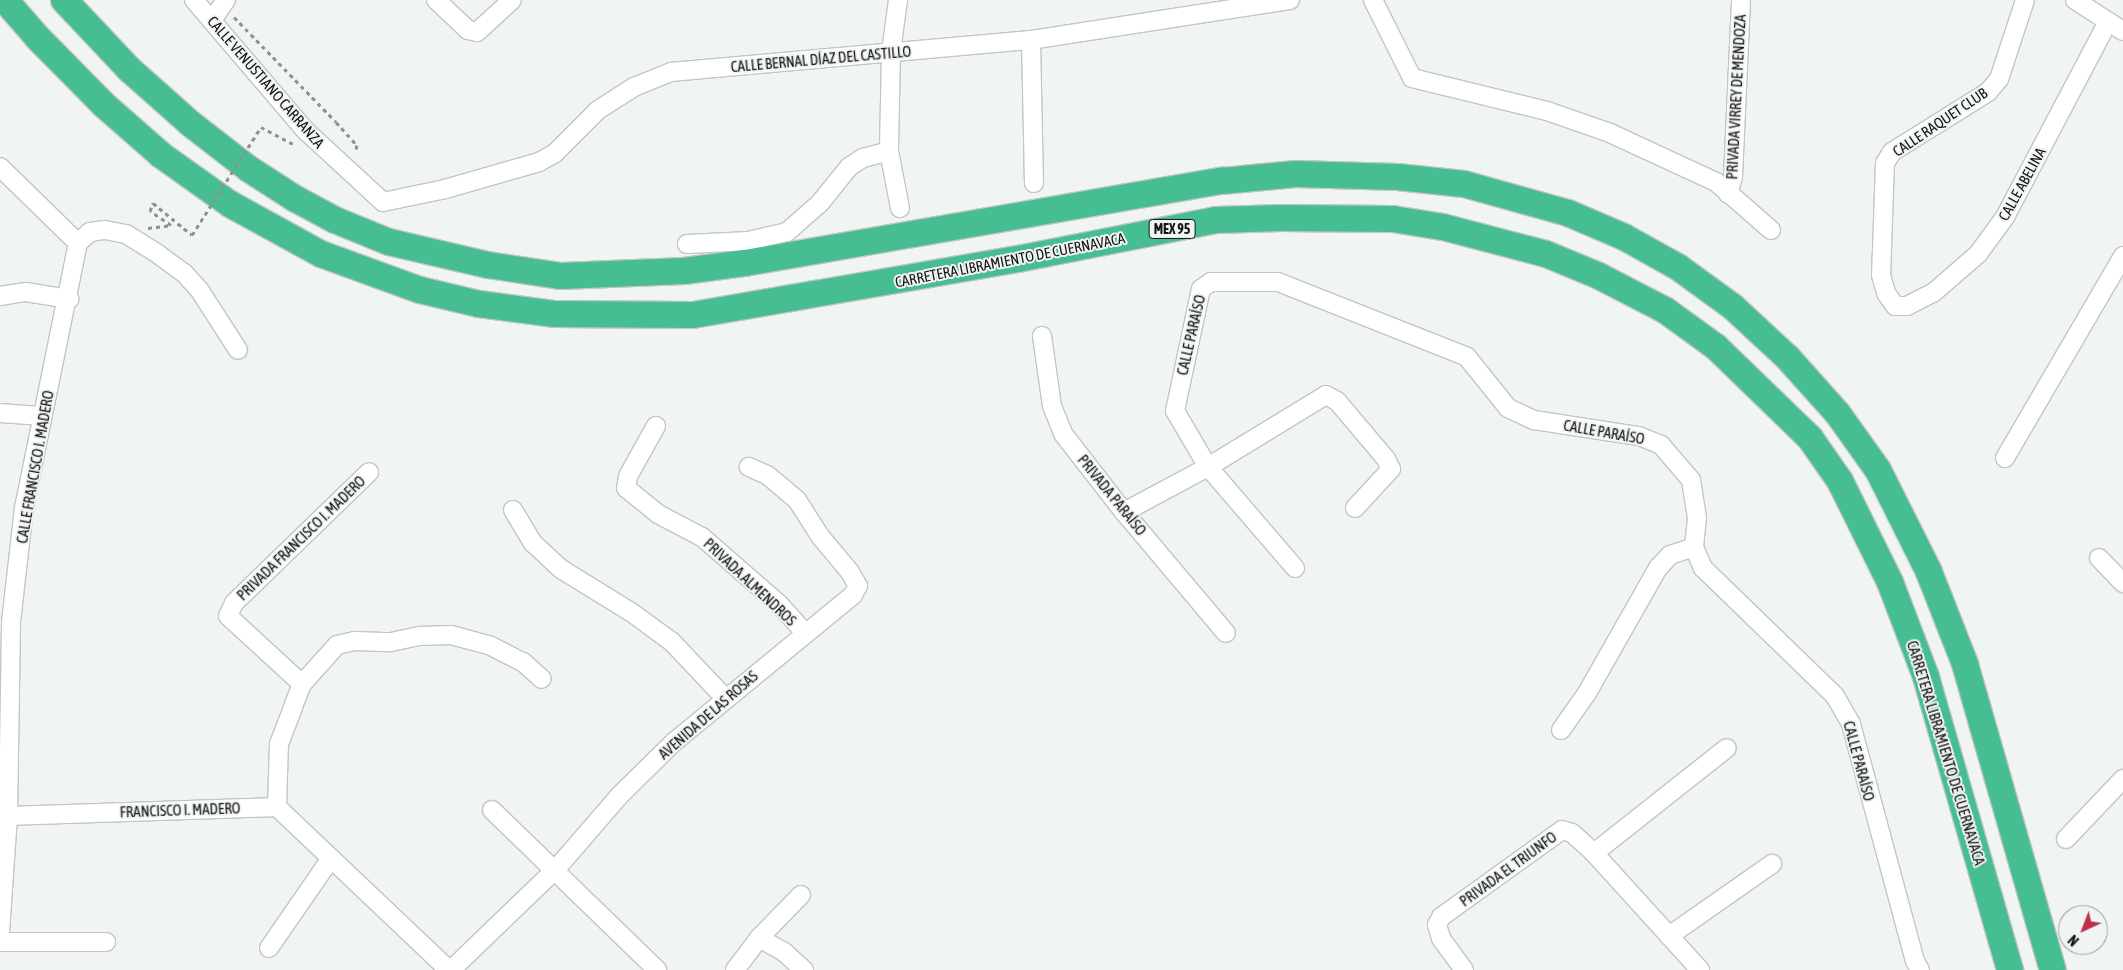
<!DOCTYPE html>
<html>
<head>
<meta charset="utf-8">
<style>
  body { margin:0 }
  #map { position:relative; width:2123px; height:970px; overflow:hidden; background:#f0f4f2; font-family:"Asap Condensed",sans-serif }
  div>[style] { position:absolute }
  .path>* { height:3px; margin-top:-1.5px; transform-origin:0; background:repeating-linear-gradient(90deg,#8f9190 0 4px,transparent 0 8px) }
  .roads { filter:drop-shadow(1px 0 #c2c6c4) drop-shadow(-1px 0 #c2c6c4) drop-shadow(0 1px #c2c6c4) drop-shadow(0 -1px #c2c6c4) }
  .minor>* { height:18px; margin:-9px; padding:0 9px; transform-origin:9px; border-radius:9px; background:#fff }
  .highway>* { height:26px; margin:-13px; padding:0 13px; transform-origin:13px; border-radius:13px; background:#47be92 }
  .path-bridge>* { height:3px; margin-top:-1.5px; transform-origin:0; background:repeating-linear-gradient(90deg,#8f9190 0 4px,transparent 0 8px) }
  span { translate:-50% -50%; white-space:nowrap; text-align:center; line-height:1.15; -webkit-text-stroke:4px #f0f4f2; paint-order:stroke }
  .shield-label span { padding:1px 4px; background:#f0f4f2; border:1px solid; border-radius:4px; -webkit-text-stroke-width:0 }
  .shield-label { font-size:14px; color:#131413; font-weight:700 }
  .street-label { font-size:15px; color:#131413 }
  .north { position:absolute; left:2058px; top:905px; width:50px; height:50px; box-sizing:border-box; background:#f0f4f2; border:1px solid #989a99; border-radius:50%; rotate:223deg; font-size:14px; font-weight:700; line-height:20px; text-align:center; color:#131413 }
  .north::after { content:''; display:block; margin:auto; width:18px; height:22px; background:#c02f4b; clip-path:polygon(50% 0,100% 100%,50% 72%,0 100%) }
</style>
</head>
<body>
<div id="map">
  <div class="path">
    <div style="left:234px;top:17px;width:146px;rotate:45.8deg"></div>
    <div style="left:336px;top:122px;width:31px;rotate:48deg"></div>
    <div style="left:357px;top:145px;width:7px;rotate:106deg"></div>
    <div style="left:261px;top:127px;width:36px;rotate:28deg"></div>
    <div style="left:171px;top:225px;width:25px;rotate:-146deg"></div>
    <div style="left:150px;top:211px;width:9px;rotate:-69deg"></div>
    <div style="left:153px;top:203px;width:50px;rotate:39.4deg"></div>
    <div style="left:148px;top:228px;width:23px;rotate:-7deg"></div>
  </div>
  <div class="roads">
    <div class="minor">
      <div style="left:194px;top:0;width:172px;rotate:49.5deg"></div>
      <div style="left:306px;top:131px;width:105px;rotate:42.7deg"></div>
      <div style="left:383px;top:202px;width:63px;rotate:-11.8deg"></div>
      <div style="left:445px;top:189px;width:98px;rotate:-16deg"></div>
      <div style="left:539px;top:162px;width:18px;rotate:-29deg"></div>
      <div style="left:555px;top:153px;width:61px;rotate:-45deg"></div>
      <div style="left:598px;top:110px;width:43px;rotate:-32.6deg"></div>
      <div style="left:634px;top:87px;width:40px;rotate:-22deg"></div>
      <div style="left:671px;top:72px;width:361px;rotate:-5.1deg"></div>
      <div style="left:1031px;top:40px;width:262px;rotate:-8.8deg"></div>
      <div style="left:436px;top:0;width:44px;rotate:43.2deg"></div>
      <div style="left:468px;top:30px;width:9px;rotate:13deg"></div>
      <div style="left:477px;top:32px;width:47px;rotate:-42.4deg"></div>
      <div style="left:898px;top:0;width:52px;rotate:97.7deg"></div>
      <div style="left:891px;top:52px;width:99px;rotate:91.2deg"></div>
      <div style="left:889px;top:151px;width:58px;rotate:79.1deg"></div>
      <div style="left:1373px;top:0;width:87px;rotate:63.4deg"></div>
      <div style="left:1412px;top:78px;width:139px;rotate:13.7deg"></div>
      <div style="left:1547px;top:111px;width:67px;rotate:19.2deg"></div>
      <div style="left:1610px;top:133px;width:117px;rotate:24.8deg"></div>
      <div style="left:1716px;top:182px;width:73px;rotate:41.1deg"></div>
      <div style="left:2025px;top:0;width:83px;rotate:108.2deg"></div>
      <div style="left:1999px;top:79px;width:17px;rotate:130deg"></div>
      <div style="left:1988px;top:92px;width:113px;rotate:148deg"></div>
      <div style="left:1892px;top:152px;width:13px;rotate:122deg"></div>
      <div style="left:1885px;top:163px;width:112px;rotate:92deg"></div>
      <div style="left:1881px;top:275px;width:19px;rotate:74deg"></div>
      <div style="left:1886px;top:293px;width:16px;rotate:55deg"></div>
      <div style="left:1895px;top:306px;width:12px"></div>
      <div style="left:1907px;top:306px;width:29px;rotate:-27deg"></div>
      <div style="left:1933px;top:293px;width:60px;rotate:-40.9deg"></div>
      <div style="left:1978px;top:254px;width:46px;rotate:-53.9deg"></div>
      <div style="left:2005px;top:217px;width:221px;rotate:-62.2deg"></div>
      <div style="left:2075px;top:0;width:57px;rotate:32.9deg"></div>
      <div style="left:213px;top:19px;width:23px;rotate:-56deg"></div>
      <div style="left:1031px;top:40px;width:143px;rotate:88.8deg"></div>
      <div style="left:0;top:167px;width:109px;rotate:44.3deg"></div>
      <div style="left:1728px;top:194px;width:18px;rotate:-74deg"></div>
      <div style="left:1733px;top:177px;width:177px;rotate:-87.4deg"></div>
      <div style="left:78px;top:243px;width:16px;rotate:-43deg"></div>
      <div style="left:90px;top:232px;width:15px;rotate:-8deg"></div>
      <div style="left:105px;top:230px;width:21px;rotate:11deg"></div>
      <div style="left:126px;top:234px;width:39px;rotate:32deg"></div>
      <div style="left:159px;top:255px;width:31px;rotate:36deg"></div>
      <div style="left:184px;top:273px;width:24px;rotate:48deg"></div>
      <div style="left:200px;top:291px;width:70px;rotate:57.2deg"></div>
      <div style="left:687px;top:244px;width:61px;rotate:-2.8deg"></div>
      <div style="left:748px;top:241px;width:40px;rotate:-13deg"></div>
      <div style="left:787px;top:232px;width:44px;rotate:-41.3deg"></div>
      <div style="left:820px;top:203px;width:46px;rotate:-51.1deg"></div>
      <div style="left:849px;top:167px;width:17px;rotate:-33deg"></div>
      <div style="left:863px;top:158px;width:27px;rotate:-15deg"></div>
      <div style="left:0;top:296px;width:26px;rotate:-9deg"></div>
      <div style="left:26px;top:292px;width:44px;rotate:9.2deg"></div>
      <div style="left:1042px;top:336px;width:71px;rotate:81.9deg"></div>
      <div style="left:1052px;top:406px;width:31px;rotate:68deg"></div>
      <div style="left:1064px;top:435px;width:98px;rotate:52.1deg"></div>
      <div style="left:1124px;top:512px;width:158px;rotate:49.9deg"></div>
      <div style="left:0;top:413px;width:42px;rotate:4.1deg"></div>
      <div style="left:656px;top:426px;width:57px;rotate:119.2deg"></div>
      <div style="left:628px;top:476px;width:12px;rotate:99deg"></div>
      <div style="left:626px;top:488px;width:41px;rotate:39.1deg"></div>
      <div style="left:658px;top:514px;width:50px;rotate:27.6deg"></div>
      <div style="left:702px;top:537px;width:102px;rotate:41deg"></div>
      <div style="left:779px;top:604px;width:39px;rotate:48deg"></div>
      <div style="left:2005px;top:458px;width:234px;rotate:-59.7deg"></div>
      <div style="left:513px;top:510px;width:39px;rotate:59deg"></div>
      <div style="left:533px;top:543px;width:38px;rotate:43deg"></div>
      <div style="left:561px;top:569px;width:82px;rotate:31.6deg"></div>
      <div style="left:631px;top:612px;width:51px;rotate:36.2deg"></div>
      <div style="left:672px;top:642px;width:77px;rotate:46.6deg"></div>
      <div style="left:1124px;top:512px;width:95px;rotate:-28.2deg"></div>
      <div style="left:1208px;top:467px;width:138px;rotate:-31.4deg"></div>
      <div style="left:1326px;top:395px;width:13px;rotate:29deg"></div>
      <div style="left:1337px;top:401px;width:76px;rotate:49.8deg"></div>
      <div style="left:1386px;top:459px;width:11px;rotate:63deg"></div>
      <div style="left:1391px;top:469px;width:53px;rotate:132.7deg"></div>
      <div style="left:2099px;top:558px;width:35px;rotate:46deg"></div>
      <div style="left:1295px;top:568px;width:133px;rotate:-130.7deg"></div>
      <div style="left:1208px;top:467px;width:65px;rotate:-120.5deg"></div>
      <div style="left:1175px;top:411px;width:125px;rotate:-78deg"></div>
      <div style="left:1201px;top:289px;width:12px;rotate:-35deg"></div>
      <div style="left:1211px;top:282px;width:67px"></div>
      <div style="left:1278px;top:282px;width:203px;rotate:21.6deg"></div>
      <div style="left:1467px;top:357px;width:65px;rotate:51.2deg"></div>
      <div style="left:1508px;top:408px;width:29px;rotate:25deg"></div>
      <div style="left:1534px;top:420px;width:106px;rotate:8.7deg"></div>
      <div style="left:1639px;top:436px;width:24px;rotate:22deg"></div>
      <div style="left:1661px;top:445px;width:46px;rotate:49.4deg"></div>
      <div style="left:1691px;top:480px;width:38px;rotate:81deg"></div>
      <div style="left:1697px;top:518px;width:29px;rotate:96deg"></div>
      <div style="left:1694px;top:547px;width:23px;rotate:67deg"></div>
      <div style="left:1703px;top:568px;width:184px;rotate:44.1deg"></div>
      <div style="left:1835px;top:696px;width:32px;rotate:60deg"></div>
      <div style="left:1851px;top:724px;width:245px;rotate:74.9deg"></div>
      <div style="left:1915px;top:961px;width:10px;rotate:61deg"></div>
      <div style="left:302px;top:684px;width:100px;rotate:-137.4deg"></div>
      <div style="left:228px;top:616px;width:14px;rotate:-65deg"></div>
      <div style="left:234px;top:603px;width:188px;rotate:-44.1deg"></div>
      <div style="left:1561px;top:730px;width:45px;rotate:-54.9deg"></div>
      <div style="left:1587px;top:693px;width:144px;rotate:-60.4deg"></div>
      <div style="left:1658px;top:568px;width:18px;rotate:-47deg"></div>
      <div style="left:1670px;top:555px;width:25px;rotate:-18deg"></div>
      <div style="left:277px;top:807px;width:63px;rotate:-88.2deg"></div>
      <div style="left:279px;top:744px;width:40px;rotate:-69deg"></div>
      <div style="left:293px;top:707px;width:25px;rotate:-69deg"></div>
      <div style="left:302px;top:684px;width:52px;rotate:-48.1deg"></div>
      <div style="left:337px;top:645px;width:18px;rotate:-13deg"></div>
      <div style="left:355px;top:641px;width:36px;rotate:2deg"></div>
      <div style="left:391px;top:642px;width:30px;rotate:-12deg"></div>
      <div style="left:420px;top:636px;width:31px;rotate:-2deg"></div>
      <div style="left:451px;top:635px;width:39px;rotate:15deg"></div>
      <div style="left:489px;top:645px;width:38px;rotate:27deg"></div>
      <div style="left:523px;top:662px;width:25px;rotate:42deg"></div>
      <div style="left:492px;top:810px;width:230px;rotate:44.1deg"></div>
      <div style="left:8px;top:816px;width:269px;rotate:-1.9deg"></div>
      <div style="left:277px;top:807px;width:237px;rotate:43.5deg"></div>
      <div style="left:2066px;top:839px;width:83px;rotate:-46.5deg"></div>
      <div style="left:1594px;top:853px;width:169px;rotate:-38.3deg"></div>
      <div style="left:0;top:933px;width:117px;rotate:-86.1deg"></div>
      <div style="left:8px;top:816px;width:194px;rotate:-89.1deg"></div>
      <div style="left:11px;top:622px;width:115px;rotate:-83.5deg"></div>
      <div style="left:24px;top:508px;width:270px;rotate:-78.5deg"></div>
      <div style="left:1669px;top:936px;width:126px;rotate:-35deg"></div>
      <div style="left:759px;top:938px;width:29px;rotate:29deg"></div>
      <div style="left:784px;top:952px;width:27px;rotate:42deg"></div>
      <div style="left:0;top:942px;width:106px"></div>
      <div style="left:269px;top:948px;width:109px;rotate:-55.4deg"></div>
      <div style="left:451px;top:970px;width:146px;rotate:-43.9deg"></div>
      <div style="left:556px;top:869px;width:98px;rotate:-49.1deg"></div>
      <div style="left:620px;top:795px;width:76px;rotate:-44.5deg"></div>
      <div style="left:674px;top:742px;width:232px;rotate:-39.4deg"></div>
      <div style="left:853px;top:595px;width:10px;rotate:-61deg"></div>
      <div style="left:858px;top:586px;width:16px;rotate:-120deg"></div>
      <div style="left:850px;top:572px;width:47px;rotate:-129.8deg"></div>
      <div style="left:820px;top:536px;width:43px;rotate:-122.6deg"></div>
      <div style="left:797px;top:500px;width:39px;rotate:-140deg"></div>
      <div style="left:767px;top:475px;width:20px;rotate:-156deg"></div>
      <div style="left:735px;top:970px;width:40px;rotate:-53deg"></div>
      <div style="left:759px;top:938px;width:60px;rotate:-45.7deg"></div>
      <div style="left:1464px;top:970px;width:39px;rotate:-126deg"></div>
      <div style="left:1441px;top:938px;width:14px;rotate:-107deg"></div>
      <div style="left:1437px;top:925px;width:9px;rotate:-63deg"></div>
      <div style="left:1441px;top:917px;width:149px;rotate:-35.7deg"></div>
      <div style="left:1562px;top:830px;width:10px;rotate:17deg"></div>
      <div style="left:1572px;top:833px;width:30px;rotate:42deg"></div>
      <div style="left:1594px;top:853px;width:158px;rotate:47.8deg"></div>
    </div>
    <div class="highway">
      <div style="left:5px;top:0;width:50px;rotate:49deg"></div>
      <div style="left:38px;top:38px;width:93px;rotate:45.4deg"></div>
      <div style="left:103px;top:104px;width:77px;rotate:41.3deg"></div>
      <div style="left:161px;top:155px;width:85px;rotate:35.4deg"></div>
      <div style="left:230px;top:204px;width:104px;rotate:28.8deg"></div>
      <div style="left:321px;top:254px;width:105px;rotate:20deg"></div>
      <div style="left:420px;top:290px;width:61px;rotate:13.3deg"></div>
      <div style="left:479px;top:304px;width:77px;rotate:7.5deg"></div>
      <div style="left:555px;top:314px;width:138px;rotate:0.4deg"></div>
      <div style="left:693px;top:315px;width:330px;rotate:-9.8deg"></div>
      <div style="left:1018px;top:259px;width:202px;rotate:-11.1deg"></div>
      <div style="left:1216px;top:220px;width:65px;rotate:-1.8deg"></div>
      <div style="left:1281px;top:218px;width:112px;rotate:0.5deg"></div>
      <div style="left:1393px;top:219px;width:51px;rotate:9.1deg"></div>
      <div style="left:1443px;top:227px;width:106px;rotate:14.7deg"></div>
      <div style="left:1546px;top:254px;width:57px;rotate:22.5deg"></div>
      <div style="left:1599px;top:276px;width:74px;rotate:27.3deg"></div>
      <div style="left:1665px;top:310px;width:63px;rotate:36deg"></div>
      <div style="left:1716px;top:347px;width:131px;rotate:44.1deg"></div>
      <div style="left:1810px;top:438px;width:52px;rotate:55.1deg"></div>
      <div style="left:1840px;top:481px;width:113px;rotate:63.7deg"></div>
      <div style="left:1890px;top:582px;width:102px;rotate:69.2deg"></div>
      <div style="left:1926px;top:677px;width:305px;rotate:74deg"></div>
      <div style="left:64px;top:0;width:95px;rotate:46.7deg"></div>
      <div style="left:129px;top:69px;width:83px;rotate:41.6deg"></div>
      <div style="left:191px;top:124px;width:73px;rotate:37.8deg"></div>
      <div style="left:249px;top:169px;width:54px;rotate:32.8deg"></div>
      <div style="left:294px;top:198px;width:47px;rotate:28.2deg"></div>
      <div style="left:335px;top:220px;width:58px;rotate:22.2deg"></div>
      <div style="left:389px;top:242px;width:102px;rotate:13.1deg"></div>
      <div style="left:488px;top:265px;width:74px;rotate:8.6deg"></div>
      <div style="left:561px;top:276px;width:123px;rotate:-2.3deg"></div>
      <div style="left:684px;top:271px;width:62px;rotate:-7.5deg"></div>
      <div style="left:745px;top:263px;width:484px;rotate:-9.8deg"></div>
      <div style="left:1222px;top:181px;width:74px;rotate:-5.4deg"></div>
      <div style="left:1296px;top:174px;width:102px;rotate:1.7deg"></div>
      <div style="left:1398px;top:177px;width:66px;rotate:6.1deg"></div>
      <div style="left:1464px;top:184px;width:108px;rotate:15.6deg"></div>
      <div style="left:1568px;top:213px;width:61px;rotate:23.2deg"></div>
      <div style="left:1624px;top:237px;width:62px;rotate:29.1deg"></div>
      <div style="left:1678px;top:267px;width:68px;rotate:36deg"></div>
      <div style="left:1733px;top:307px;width:75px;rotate:42.8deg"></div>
      <div style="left:1788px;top:358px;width:75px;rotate:48.2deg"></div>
      <div style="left:1838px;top:414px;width:69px;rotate:54.5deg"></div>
      <div style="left:1878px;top:470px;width:114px;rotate:63.4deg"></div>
      <div style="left:1929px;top:572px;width:99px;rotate:68.6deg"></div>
      <div style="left:1965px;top:664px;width:318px;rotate:74deg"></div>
    </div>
  </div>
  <div class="path-bridge">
    <div style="left:192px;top:235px;width:128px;rotate:-57.4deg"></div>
  </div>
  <div class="shield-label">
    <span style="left:1172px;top:229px">MEX 95</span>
  </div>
  <div class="street-label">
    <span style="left:821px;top:59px;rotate:-5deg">CALLE BERNAL DÍAZ DEL CASTILLO</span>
    <span style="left:266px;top:82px;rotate:49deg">CALLE VENUSTIANO CARRANZA</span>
    <span style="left:1736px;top:97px;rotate:-87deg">PRIVADA VIRREY DE MENDOZA</span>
    <span style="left:1940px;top:122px;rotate:-34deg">CALLE RAQUET CLUB</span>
    <span style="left:2022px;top:184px;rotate:-61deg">CALLE ABELINA</span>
    <span style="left:1010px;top:260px;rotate:-11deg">CARRETERA LIBRAMIENTO DE CUERNAVACA</span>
    <span style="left:1191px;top:335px;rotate:-77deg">CALLE PARAÍSO</span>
    <span style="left:1604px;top:432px;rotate:10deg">CALLE PARAÍSO</span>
    <span style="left:35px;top:467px;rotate:-80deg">CALLE FRANCISCO I. MADERO</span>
    <span style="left:1112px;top:495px;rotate:51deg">PRIVADA PARAÍSO</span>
    <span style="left:301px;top:538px;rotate:-44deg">PRIVADA FRANCISCO I. MADERO</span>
    <span style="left:750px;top:582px;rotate:43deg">PRIVADA ALMENDROS</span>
    <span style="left:708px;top:715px;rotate:-41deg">AVENIDA DE LAS ROSAS</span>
    <span style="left:1946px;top:753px;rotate:73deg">CARRETERA LIBRAMIENTO DE CUERNAVACA</span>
    <span style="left:1859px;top:761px;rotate:75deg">CALLE PARAÍSO</span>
    <span style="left:180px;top:810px;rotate:-2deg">FRANCISCO I. MADERO</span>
    <span style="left:1508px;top:869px;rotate:-36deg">PRIVADA EL TRIUNFO</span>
  </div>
  <div class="north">N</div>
</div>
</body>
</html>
